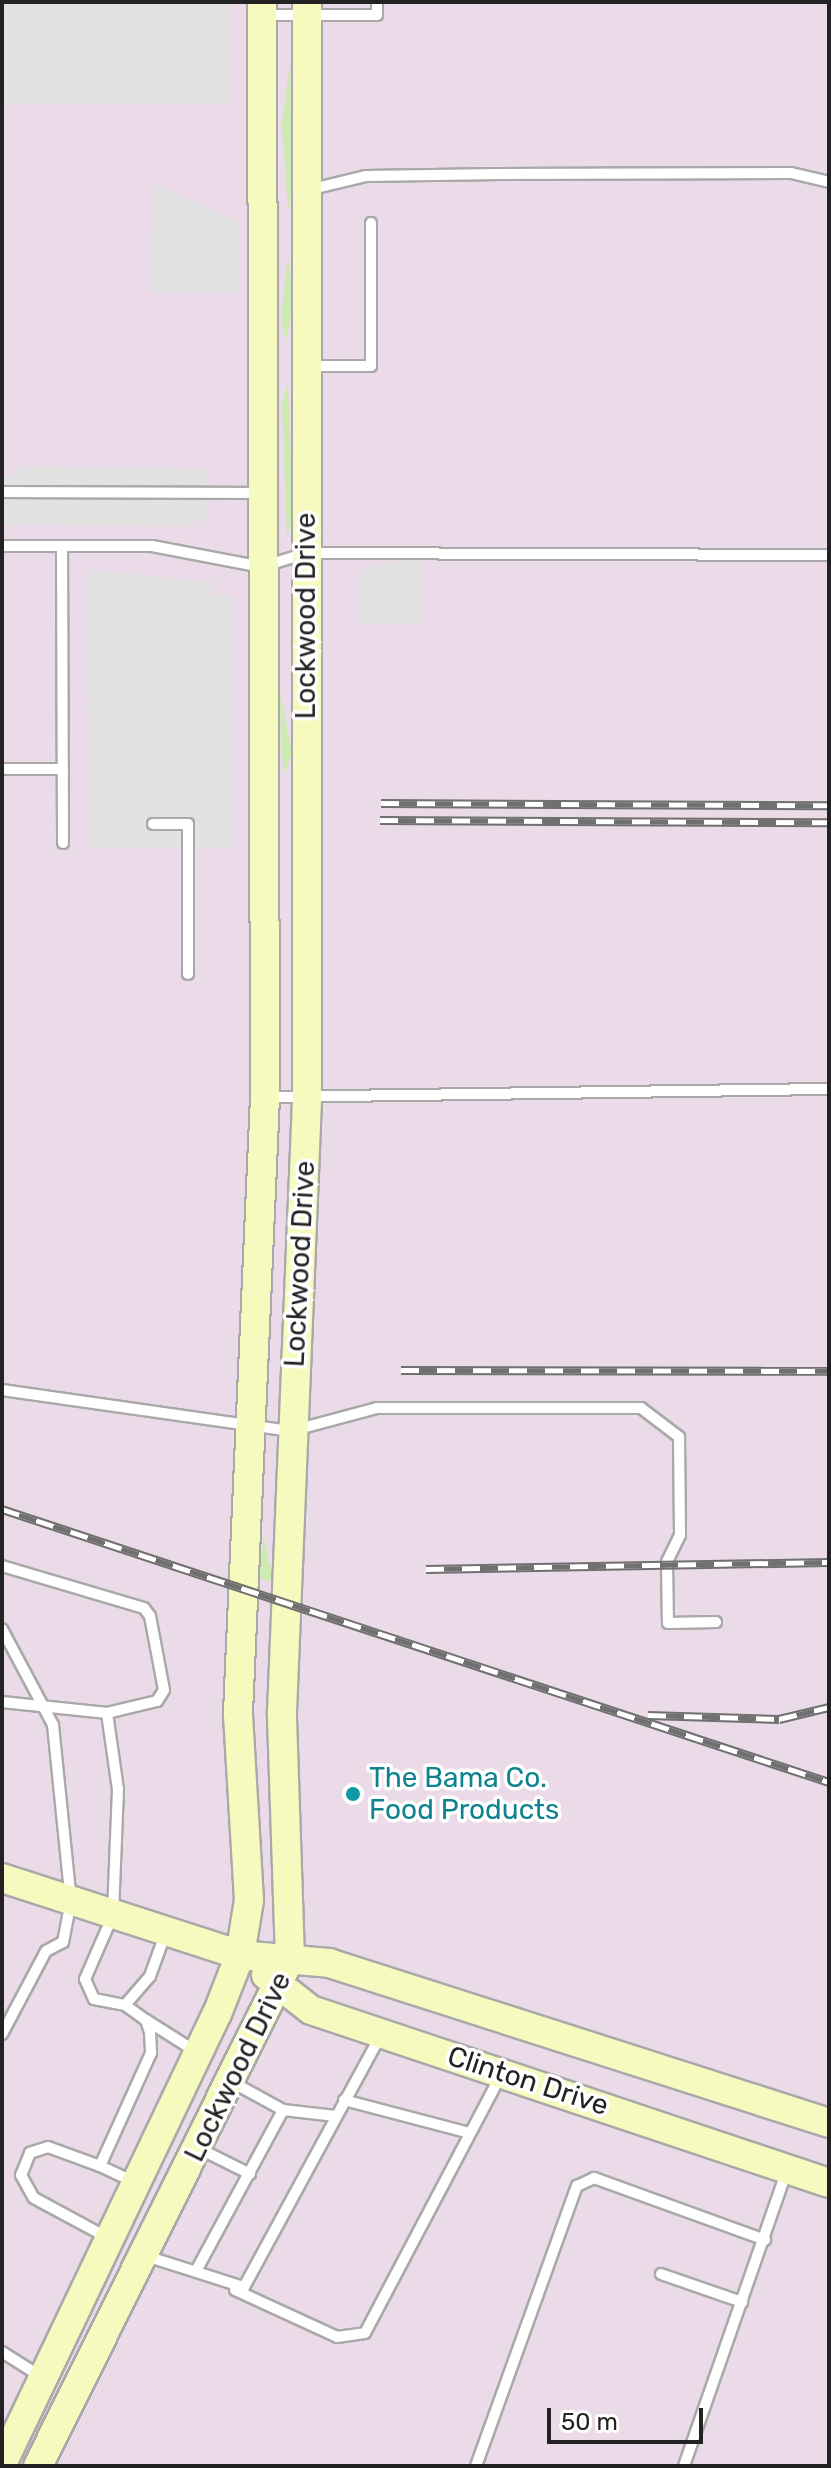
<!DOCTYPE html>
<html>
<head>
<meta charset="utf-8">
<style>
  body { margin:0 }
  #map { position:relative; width:831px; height:2468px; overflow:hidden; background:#f2efe9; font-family:Rubik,sans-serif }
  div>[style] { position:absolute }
  .industrial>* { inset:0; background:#ebdbe8; transform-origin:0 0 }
  .grass>* { inset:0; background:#cdebb0 }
  .parking>* { inset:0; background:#e2e2e2; transform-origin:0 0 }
  .roads { filter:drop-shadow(2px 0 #a9a9a9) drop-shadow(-2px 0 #a9a9a9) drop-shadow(0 2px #a9a9a9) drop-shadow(0 -2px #a9a9a9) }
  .lane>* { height:10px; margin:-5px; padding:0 5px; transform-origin:5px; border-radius:5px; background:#fff }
  .secondary>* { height:28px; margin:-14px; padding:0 14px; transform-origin:14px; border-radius:14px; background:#f7fabf }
  .rail>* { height:9px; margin-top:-4.5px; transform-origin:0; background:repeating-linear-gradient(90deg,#fff 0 18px,#707070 0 36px); box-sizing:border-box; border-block:2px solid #707070 }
  .dots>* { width:22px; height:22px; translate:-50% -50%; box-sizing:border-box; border:4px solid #fff; border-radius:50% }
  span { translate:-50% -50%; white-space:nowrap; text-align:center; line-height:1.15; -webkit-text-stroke:7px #fff; paint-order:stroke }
  .street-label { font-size:28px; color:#222 }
  .culture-label { font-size:28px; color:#0d838f }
  .left { translate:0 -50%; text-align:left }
  .frame { position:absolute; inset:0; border:4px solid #222; pointer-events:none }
  .scale { position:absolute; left:547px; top:2408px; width:156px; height:36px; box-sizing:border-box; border:4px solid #222; border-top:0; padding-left:10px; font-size:24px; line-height:28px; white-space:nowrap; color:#222; -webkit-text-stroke:6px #fff; paint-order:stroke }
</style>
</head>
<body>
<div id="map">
  <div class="industrial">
    <div style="left:2px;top:2px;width:827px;height:2464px"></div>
  </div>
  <div class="grass">
    <div style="clip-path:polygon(290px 61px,292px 187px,288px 210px,282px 124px)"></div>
    <div style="clip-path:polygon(288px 255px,293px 304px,286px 341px,281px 317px)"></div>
    <div style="clip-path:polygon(288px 384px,293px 517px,287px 538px,282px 402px)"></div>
    <div style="clip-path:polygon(280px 693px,292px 752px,285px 773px,281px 755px)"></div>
    <div style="clip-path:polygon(264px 1536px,272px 1576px,268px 1582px,259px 1577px)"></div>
  </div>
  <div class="parking">
    <div style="left:2px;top:2px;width:227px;height:102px"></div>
    <div style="clip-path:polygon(153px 184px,240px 222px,239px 293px,152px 292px)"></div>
    <div style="clip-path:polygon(18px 466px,207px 469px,207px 515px,190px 526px,2px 525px,2px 476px,18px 476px)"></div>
    <div style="clip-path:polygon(399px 559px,421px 560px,422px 623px,360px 624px,360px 572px)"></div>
    <div style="clip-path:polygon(88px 570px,212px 582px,212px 595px,232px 596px,232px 848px,89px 848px)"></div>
  </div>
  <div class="roads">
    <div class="lane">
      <div style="left:264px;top:15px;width:113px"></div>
      <div style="left:377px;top:15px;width:13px;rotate:-90deg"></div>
      <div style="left:308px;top:190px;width:60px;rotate:-13.6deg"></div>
      <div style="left:366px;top:176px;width:133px;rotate:-0.9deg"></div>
      <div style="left:499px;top:174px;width:292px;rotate:-0.2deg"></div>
      <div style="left:791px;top:173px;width:39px;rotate:13deg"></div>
      <div style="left:308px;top:366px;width:63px"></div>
      <div style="left:371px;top:366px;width:143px;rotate:-90deg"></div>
      <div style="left:2px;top:492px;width:258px;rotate:0.2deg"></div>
      <div style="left:2px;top:546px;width:150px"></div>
      <div style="left:152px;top:546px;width:112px;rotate:10.8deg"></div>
      <div style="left:262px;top:567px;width:46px;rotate:-17.7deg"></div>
      <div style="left:306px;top:553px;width:523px;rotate:0.22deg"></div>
      <div style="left:62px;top:546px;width:297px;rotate:89.8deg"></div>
      <div style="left:6px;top:769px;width:57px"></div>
      <div style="left:153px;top:824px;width:35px"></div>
      <div style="left:188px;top:824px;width:150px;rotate:90deg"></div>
      <div style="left:267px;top:1097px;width:562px;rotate:-0.82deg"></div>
      <div style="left:2px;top:1390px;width:292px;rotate:8.1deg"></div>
      <div style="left:291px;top:1431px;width:89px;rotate:-15deg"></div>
      <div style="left:377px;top:1408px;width:264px"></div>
      <div style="left:641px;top:1408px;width:48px;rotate:37.3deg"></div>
      <div style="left:679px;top:1437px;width:98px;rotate:89.4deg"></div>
      <div style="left:680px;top:1535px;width:30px;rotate:116deg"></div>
      <div style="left:667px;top:1562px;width:61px;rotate:89.1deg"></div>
      <div style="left:668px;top:1623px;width:48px;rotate:-1.2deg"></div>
      <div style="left:2px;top:1566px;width:148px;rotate:16.5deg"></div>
      <div style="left:144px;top:1608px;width:10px;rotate:53deg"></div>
      <div style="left:150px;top:1616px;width:75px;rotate:79.3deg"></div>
      <div style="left:164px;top:1690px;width:13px;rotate:122deg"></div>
      <div style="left:157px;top:1701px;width:51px;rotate:166.5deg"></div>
      <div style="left:107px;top:1713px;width:77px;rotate:81.8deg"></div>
      <div style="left:118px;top:1789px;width:126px;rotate:92.3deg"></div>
      <div style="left:113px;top:1915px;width:70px;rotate:113.6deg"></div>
      <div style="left:85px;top:1979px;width:22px;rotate:66deg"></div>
      <div style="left:94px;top:1999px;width:32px;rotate:11deg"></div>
      <div style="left:125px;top:2005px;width:26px;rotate:36deg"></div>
      <div style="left:146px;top:2020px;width:13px;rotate:72deg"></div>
      <div style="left:150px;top:2032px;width:21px;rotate:87deg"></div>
      <div style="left:151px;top:2053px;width:124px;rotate:114.3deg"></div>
      <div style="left:100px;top:2166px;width:40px;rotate:25deg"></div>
      <div style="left:2px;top:1629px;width:109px;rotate:62deg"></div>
      <div style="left:53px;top:1725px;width:177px;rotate:84.2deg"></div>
      <div style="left:71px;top:1901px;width:42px;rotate:101deg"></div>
      <div style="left:63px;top:1942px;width:19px;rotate:152deg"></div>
      <div style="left:46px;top:1951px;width:94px;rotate:117.9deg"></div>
      <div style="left:2px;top:1702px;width:106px;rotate:6deg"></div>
      <div style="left:125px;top:2005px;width:38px;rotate:-49deg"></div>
      <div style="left:150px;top:1976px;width:47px;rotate:-70deg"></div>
      <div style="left:146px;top:2020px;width:58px;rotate:32.3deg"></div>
      <div style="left:232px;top:2082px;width:58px;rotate:28.8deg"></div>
      <div style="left:283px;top:2110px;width:53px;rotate:6.5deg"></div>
      <div style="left:344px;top:2100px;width:130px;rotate:14.7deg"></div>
      <div style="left:200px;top:2149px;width:56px;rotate:26.6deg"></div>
      <div style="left:100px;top:2166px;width:55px;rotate:-159.9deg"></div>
      <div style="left:48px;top:2147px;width:19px;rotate:162deg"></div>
      <div style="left:30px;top:2153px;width:24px;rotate:112deg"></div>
      <div style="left:21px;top:2175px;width:26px;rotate:61deg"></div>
      <div style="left:34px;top:2198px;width:84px;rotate:28.4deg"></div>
      <div style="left:146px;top:2256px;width:103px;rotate:17.6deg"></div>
      <div style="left:244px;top:2287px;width:285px;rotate:-61.5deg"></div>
      <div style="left:196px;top:2271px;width:183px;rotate:-61.6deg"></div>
      <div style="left:661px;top:2274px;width:86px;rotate:19.1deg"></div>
      <div style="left:235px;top:2290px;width:112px;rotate:24.7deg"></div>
      <div style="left:337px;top:2337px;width:28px;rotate:-8deg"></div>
      <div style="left:365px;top:2333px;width:292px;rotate:-62.2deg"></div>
      <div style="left:2px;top:2352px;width:45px;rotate:32.3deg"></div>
      <div style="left:476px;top:2466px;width:298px;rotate:-70.2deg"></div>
      <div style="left:577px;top:2186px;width:19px;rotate:-25deg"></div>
      <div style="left:594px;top:2178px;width:182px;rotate:19.9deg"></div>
      <div style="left:684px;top:2466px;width:312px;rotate:-70.8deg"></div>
    </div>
    <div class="secondary">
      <div style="left:2px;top:1878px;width:250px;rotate:17.9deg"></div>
      <div style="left:240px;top:1955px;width:89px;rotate:5.1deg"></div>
      <div style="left:329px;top:1963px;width:525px;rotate:17.74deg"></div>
      <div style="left:266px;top:1975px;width:57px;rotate:37.9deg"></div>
      <div style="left:311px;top:2010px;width:546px;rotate:18.47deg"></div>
      <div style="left:2px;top:2464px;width:499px;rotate:-64.5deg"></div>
      <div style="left:217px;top:2014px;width:63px;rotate:-68.7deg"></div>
      <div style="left:240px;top:1955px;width:56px;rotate:-80.7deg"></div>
      <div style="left:249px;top:1900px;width:187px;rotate:-93.4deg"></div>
      <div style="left:238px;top:1713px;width:617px;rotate:-87.49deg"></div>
      <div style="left:265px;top:1097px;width:1095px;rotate:-90.16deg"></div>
      <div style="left:38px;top:2466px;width:566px;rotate:-63.57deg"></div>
      <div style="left:290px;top:1959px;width:247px;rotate:-91.9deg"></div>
      <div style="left:282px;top:1712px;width:614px;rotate:-87.66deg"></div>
      <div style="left:307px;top:1099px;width:1097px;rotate:-90deg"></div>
    </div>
  </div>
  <div class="rail">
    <div style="left:381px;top:803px;width:448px;rotate:0.3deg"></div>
    <div style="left:380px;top:820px;width:449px;rotate:0.3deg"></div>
    <div style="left:401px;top:1370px;width:428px;rotate:0.1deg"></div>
    <div style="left:2px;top:1509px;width:871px;rotate:18.27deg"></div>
    <div style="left:426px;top:1569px;width:403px;rotate:-1deg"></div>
    <div style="left:648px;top:1715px;width:131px;rotate:1.7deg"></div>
    <div style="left:779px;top:1719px;width:51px;rotate:-13.5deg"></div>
  </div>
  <div class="dots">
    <div style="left:353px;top:1794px;background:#0f9aa8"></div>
  </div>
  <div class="street-label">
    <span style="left:306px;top:616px;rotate:-90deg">Lockwood Drive</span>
    <span style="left:300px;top:1264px;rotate:-87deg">Lockwood Drive</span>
    <span style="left:238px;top:2067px;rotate:-64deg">Lockwood Drive</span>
    <span style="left:528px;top:2081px;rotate:18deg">Clinton Drive</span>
  </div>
  <div class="culture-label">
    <span class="left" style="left:369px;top:1794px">The Bama Co.<br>Food Products</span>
  </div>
  <div class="frame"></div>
  <div class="scale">50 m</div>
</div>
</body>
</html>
